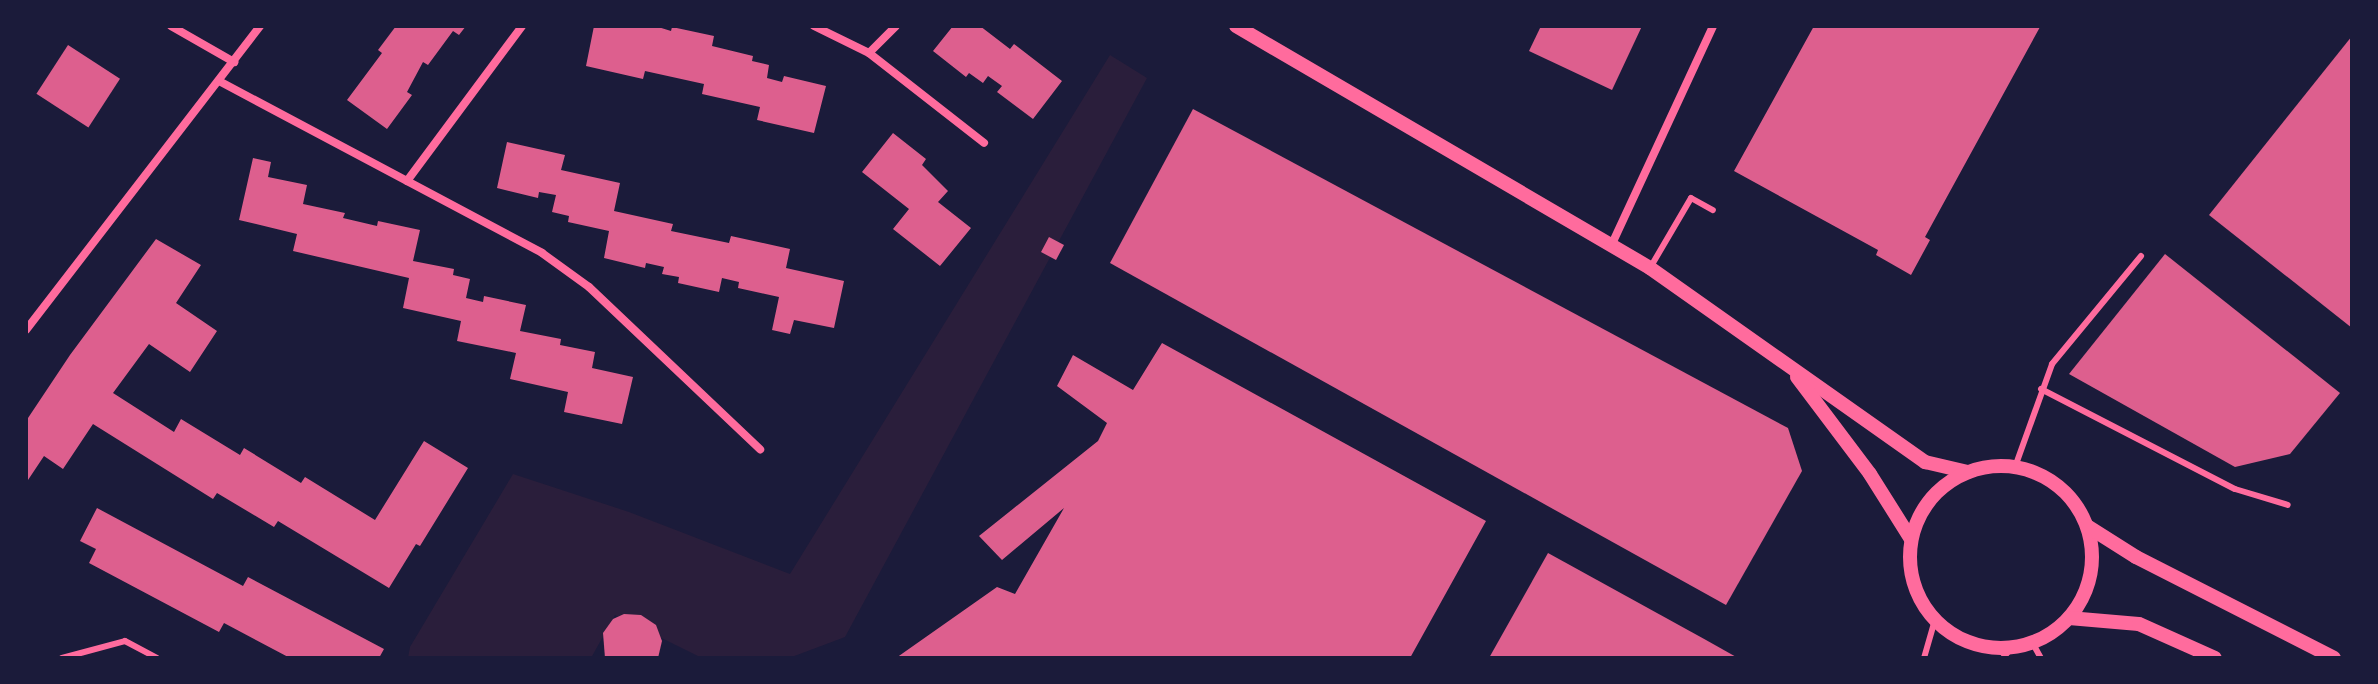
<!DOCTYPE html>
<html>
<head>
<meta charset="utf-8">
<style>
  body { margin:0 }
  #map { position:relative; width:2378px; height:684px; overflow:hidden; background:#1b1b3a; font-family:Figtree,sans-serif }
  div>[style] { position:absolute }
  .green>* { inset:0; background:#2a1e3b }
  .building>* { inset:0; background:#dd5f8e; transform-origin:0 0 }
  .service>* { height:6px; margin:-3px; padding:0 3px; transform-origin:3px; border-radius:3px; background:#ff6b9d }
  .minor>* { height:8px; margin:-4px; padding:0 4px; transform-origin:4px; border-radius:4px; background:#ff6b9d }
  .tertiary>* { height:14px; margin:-7px; padding:0 7px; transform-origin:7px; border-radius:7px; background:#ff6b9d }
  .tertiary>.ring { margin:-7px; padding:0; box-sizing:content-box; background:none; border:14px solid #ff6b9d; border-radius:50% }
  span { translate:-50% -50%; white-space:nowrap; text-align:center; line-height:1.15; -webkit-text-stroke:8px #1b1b3a; paint-order:stroke }
  .frame { position:absolute; inset:0; border:28px solid #1b1b3a; pointer-events:none }
</style>
</head>
<body>
<div id="map">
  <div class="green">
    <div style="clip-path:polygon(1110px 55px,1147px 78px,845px 637px,789px 658px,702px 658px,615px 615px,591px 658px,408px 658px,410px 647px,513px 474px,629px 512px,790px 574px)"></div>
  </div>
  <div class="building">
    <div style="clip-path:polygon(396px 26px,466px 26px,459px 35px,453px 31px,428px 65px,423px 62px,407px 92px,412px 95px,387px 129px,347px 100px,382px 53px,378px 50px)"></div>
    <div style="clip-path:polygon(594px 26px,655px 26px,671px 31px,672px 27px,714px 36px,712px 46px,753px 56px,752px 61px,769px 65px,767px 78px,782px 82px,784px 76px,826px 86px,814px 133px,757px 120px,760px 107px,702px 94px,704px 84px,645px 71px,643px 79px,586px 66px)"></div>
    <div style="clip-path:polygon(953px 26px,980px 26px,1010px 49px,1014px 44px,1062px 81px,1033px 119px,997px 92px,1002px 86px,988px 76px,983px 83px,969px 73px,966px 77px,933px 51px)"></div>
    <div style="clip-path:polygon(1541px 26px,1642px 26px,1612px 90px,1529px 51px)"></div>
    <div style="clip-path:polygon(1814px 26px,2040px 27px,1925px 237px,1930px 240px,1911px 275px,1876px 255px,1878px 250px,1734px 171px)"></div>
    <div style="clip-path:polygon(2352px 36px,2352px 328px,2209px 215px)"></div>
    <div style="left:68px;top:45px;width:62px;height:58px;rotate:33deg"></div>
    <div style="clip-path:polygon(1193px 109px,1788px 428px,1802px 471px,1726px 605px,1110px 263px)"></div>
    <div style="clip-path:polygon(893px 133px,926px 159px,922px 165px,948px 191px,938px 202px,971px 228px,940px 266px,893px 229px,909px 209px,862px 172px)"></div>
    <div style="clip-path:polygon(507px 142px,565px 155px,561px 170px,620px 183px,614px 211px,673px 224px,671px 231px,729px 243px,731px 236px,790px 249px,786px 268px,844px 281px,834px 328px,794px 320px,790px 334px,772px 330px,779px 297px,738px 288px,739px 282px,722px 278px,719px 292px,678px 283px,679px 277px,662px 274px,664px 267px,646px 263px,645px 268px,604px 258px,609px 231px,568px 222px,569px 216px,552px 212px,556px 195px,539px 192px,538px 198px,497px 188px)"></div>
    <div style="clip-path:polygon(253px 158px,271px 162px,268px 177px,307px 185px,303px 204px,345px 213px,343px 218px,377px 226px,378px 221px,420px 230px,413px 261px,454px 269px,453px 275px,470px 279px,466px 298px,483px 302px,484px 296px,526px 305px,520px 331px,561px 339px,560px 345px,595px 352px,592px 368px,633px 377px,622px 424px,564px 412px,568px 392px,510px 379px,516px 353px,457px 341px,461px 321px,403px 308px,409px 278px,293px 251px,297px 234px,239px 220px)"></div>
    <div style="left:1049px;top:237px;width:17px;height:17px;rotate:28deg"></div>
    <div style="clip-path:polygon(156px 239px,201px 265px,176px 303px,217px 331px,190px 372px,149px 344px,113px 393px,174px 432px,181px 419px,240px 455px,244px 448px,301px 483px,305px 477px,375px 520px,424px 441px,468px 468px,420px 546px,416px 544px,389px 588px,278px 521px,274px 527px,217px 493px,213px 499px,93px 424px,63px 469px,44px 456px,26px 483px,26px 421px,70px 355px)"></div>
    <div style="clip-path:polygon(2165px 254px,2340px 393px,2290px 454px,2235px 467px,2069px 374px)"></div>
    <div style="clip-path:polygon(1162px 343px,1486px 521px,1410px 658px,896px 658px,997px 587px,1015px 594px,1064px 508px,1002px 560px,979px 536px,1098px 441px,1107px 423px,1057px 386px,1073px 355px,1133px 390px)"></div>
    <div style="clip-path:polygon(97px 508px,243px 586px,248px 577px,384px 649px,379px 658px,290px 658px,224px 623px,219px 632px,89px 563px,96px 549px,80px 541px)"></div>
    <div style="clip-path:polygon(1548px 553px,1706px 640px,1738px 658px,1489px 658px)"></div>
    <div style="clip-path:polygon(624px 614px,641px 615px,656px 625px,662px 641px,658px 658px,605px 658px,603px 633px,613px 619px)"></div>
  </div>
  <div class="service">
    <div style="left:1650px;top:268px;width:81px;rotate:-59.6deg"></div>
    <div style="left:1691px;top:198px;width:25px;rotate:29deg"></div>
    <div style="left:2041px;top:389px;width:218px;rotate:27.3deg"></div>
    <div style="left:2235px;top:489px;width:55px;rotate:16.8deg"></div>
    <div style="left:2015px;top:467px;width:109px;rotate:-70.2deg"></div>
    <div style="left:2052px;top:364px;width:140px;rotate:-50.5deg"></div>
    <div style="left:2032px;top:642px;width:18px;rotate:61deg"></div>
    <div style="left:62px;top:658px;width:65px;rotate:-15.1deg"></div>
    <div style="left:125px;top:641px;width:36px;rotate:28deg"></div>
    <div style="left:1924px;top:658px;width:40px;rotate:-74deg"></div>
    <div style="left:2003px;top:658px;width:13px;rotate:-51deg"></div>
  </div>
  <div class="minor">
    <div style="left:171px;top:26px;width:73px;rotate:29.7deg"></div>
    <div style="left:814px;top:26px;width:61px;rotate:26.1deg"></div>
    <div style="left:869px;top:53px;width:146px;rotate:38deg"></div>
    <div style="left:869px;top:53px;width:38px;rotate:-45deg"></div>
    <div style="left:219px;top:81px;width:366px;rotate:28deg"></div>
    <div style="left:542px;top:253px;width:58px;rotate:35.9deg"></div>
    <div style="left:589px;top:287px;width:236px;rotate:43.5deg"></div>
    <div style="left:407px;top:181px;width:193px;rotate:-53.4deg"></div>
    <div style="left:1611px;top:246px;width:242px;rotate:-65.1deg"></div>
    <div style="left:26px;top:330px;width:384px;rotate:-52.4deg"></div>
  </div>
  <div class="tertiary">
    <div style="left:1236px;top:26px;width:480px;rotate:30.3deg"></div>
    <div style="left:1650px;top:268px;width:337px;rotate:35.2deg"></div>
    <div style="left:1925px;top:462px;width:44px;rotate:13.1deg"></div>
    <div style="left:1797px;top:377px;width:121px;rotate:53deg"></div>
    <div style="left:1870px;top:474px;width:77px;rotate:57.8deg"></div>
    <div class="ring" style="left:1910px;top:466px;width:168px;height:168px"></div>
    <div style="left:2087px;top:526px;width:58px;rotate:32.3deg"></div>
    <div style="left:2136px;top:557px;width:222px;rotate:27deg"></div>
    <div style="left:2069px;top:618px;width:70px;rotate:4.9deg"></div>
    <div style="left:2139px;top:624px;width:83px;rotate:24.1deg"></div>
  </div>
  <div class="frame"></div>
</div>
</body>
</html>
